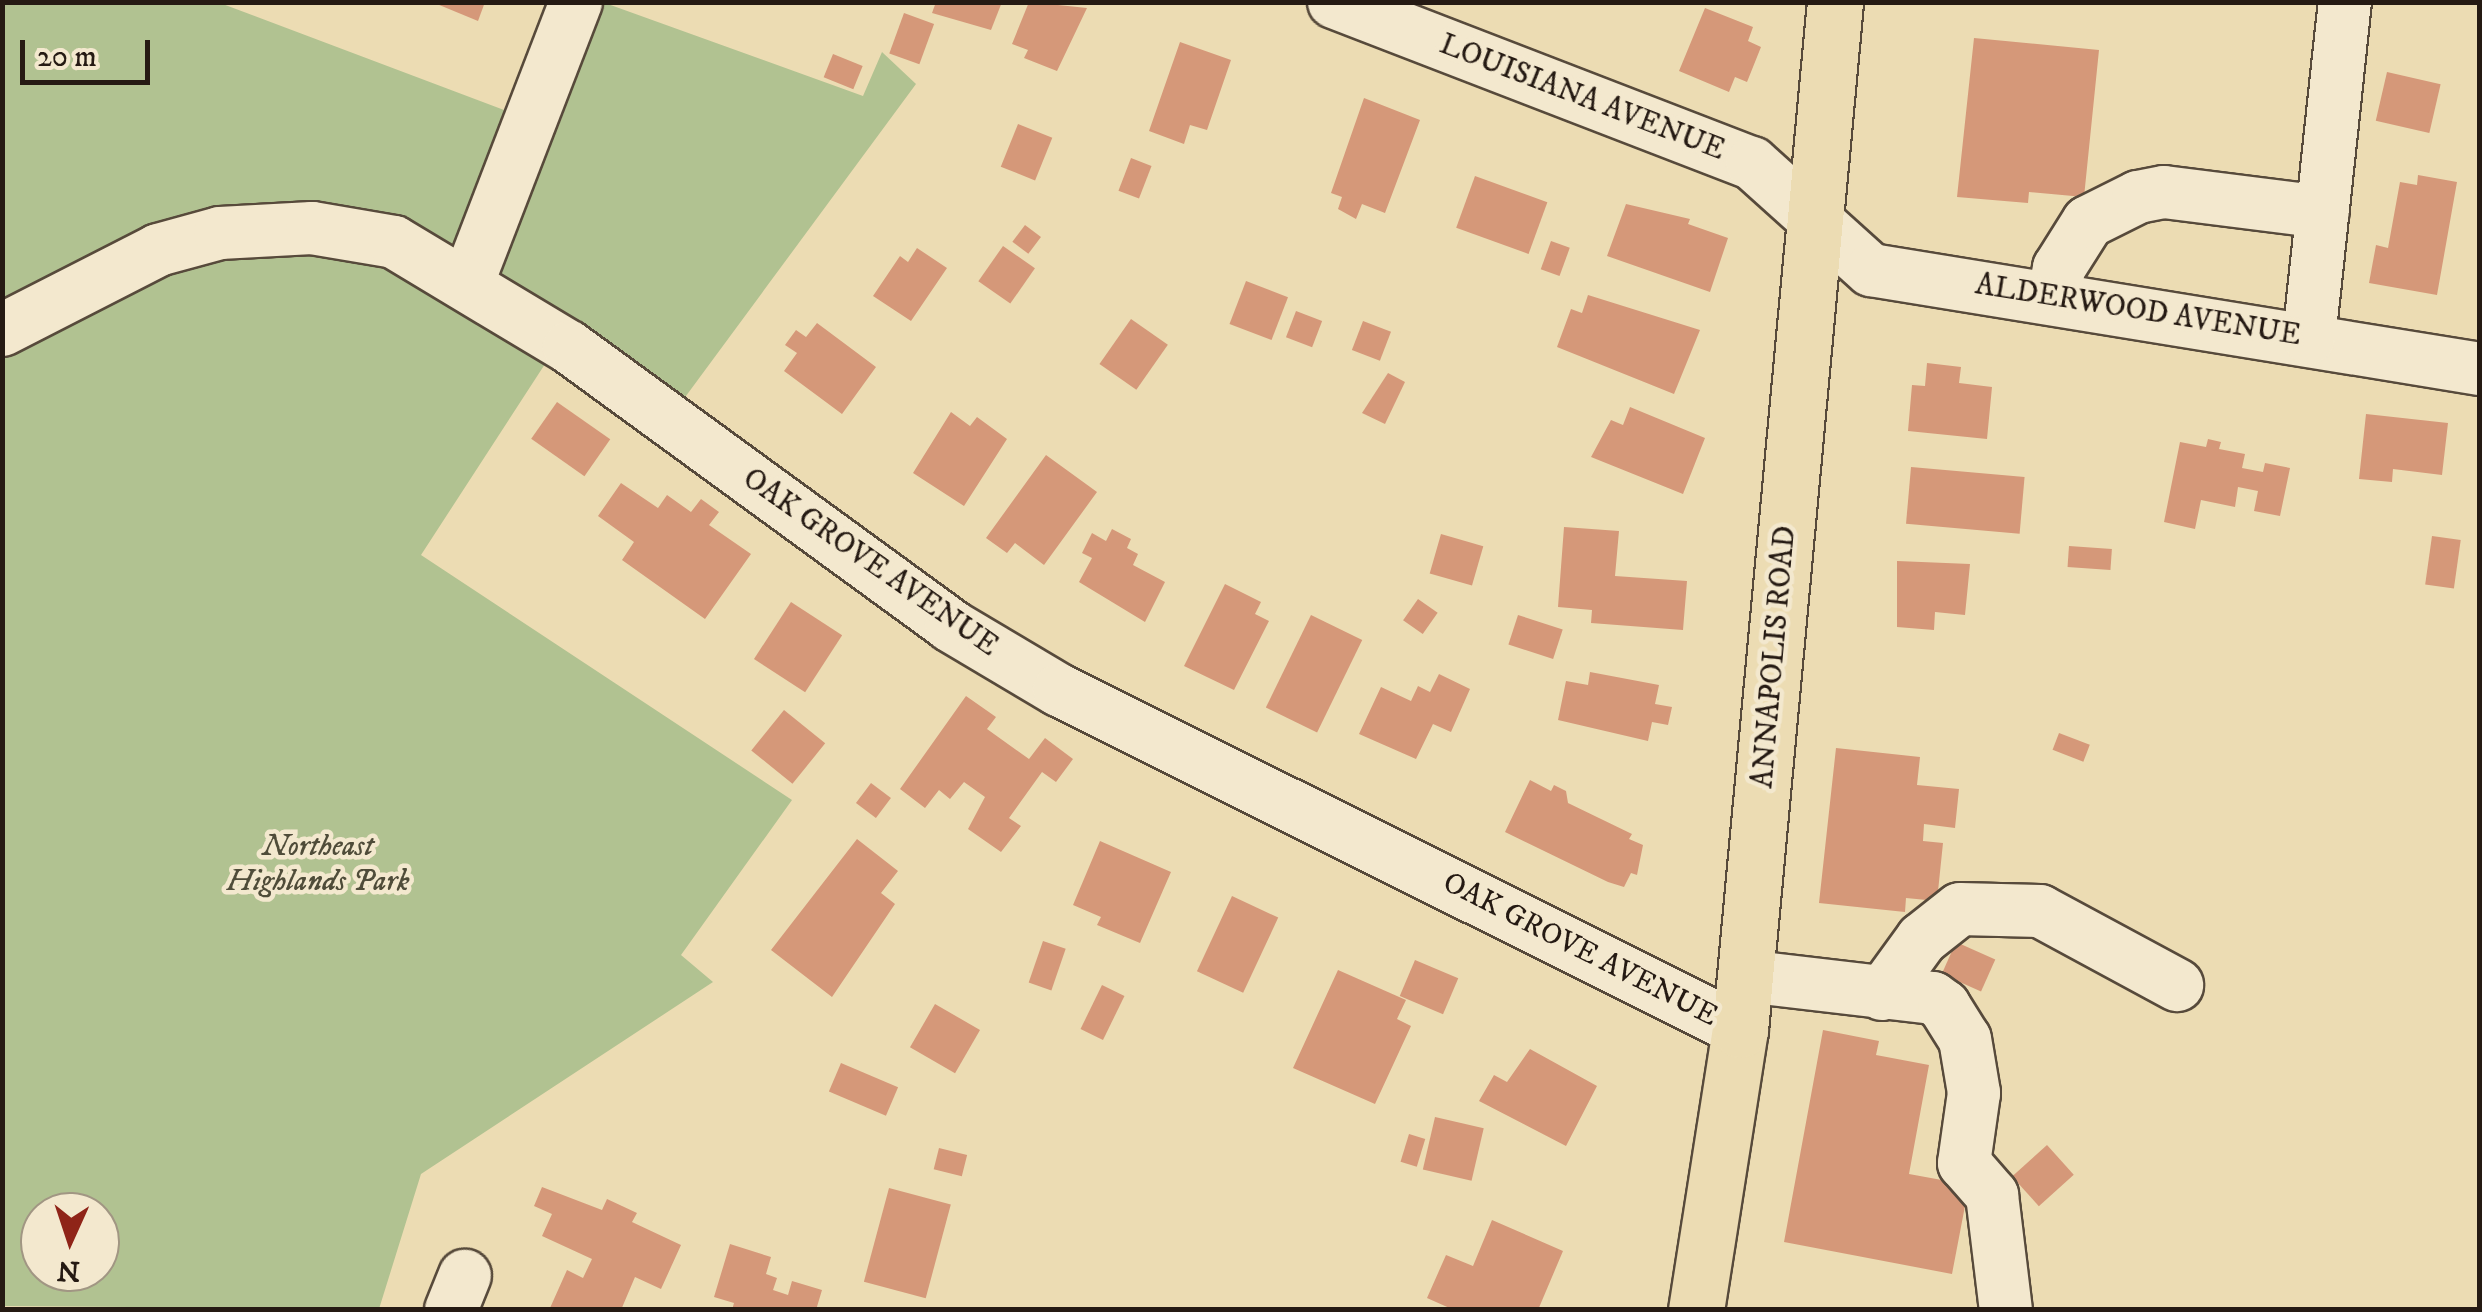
<!DOCTYPE html>
<html>
<head>
<meta charset="utf-8">
<style>
  body { margin:0 }
  #map { position:relative; width:2482px; height:1312px; overflow:hidden; background:#ecdcb3; font-family:"IM FELL DW Pica",serif }
  div>[style] { position:absolute }
  .green>* { inset:0; background:#b1c291 }
  .building>* { inset:0; background:#d59879; transform-origin:0 0 }
  .roads { filter:drop-shadow(2px 0 #574a3b) drop-shadow(-2px 0 #574a3b) drop-shadow(0 2px #574a3b) drop-shadow(0 -2px #574a3b) }
  .minor>* { height:52px; margin:-26px; padding:0 26px; transform-origin:26px; border-radius:26px; background:#f3e8ce }
  .major>* { height:55px; margin:-27.5px; padding:0 27.5px; transform-origin:27.5px; border-radius:27.5px; background:#ecdcb3 }
  span { translate:-50% -50%; white-space:nowrap; text-align:center; line-height:1.15; -webkit-text-stroke:9px #f3e8ce; paint-order:stroke }
  .street-label { font-size:30px; color:#251a13 }
  .park-label { font-size:30px; color:#4f4c39; font-style:italic }
  .frame { position:absolute; inset:0; border:5px solid #251a13; pointer-events:none }
  .north { position:absolute; left:20px; top:1192px; width:100px; height:100px; box-sizing:border-box; background:#f3e8ce; border:2px solid #a19683; border-radius:50%; rotate:183deg; font-size:28px; font-weight:700; line-height:40px; text-align:center; color:#251a13 }
  .north::after { content:''; display:block; margin:auto; width:35px; height:45px; background:#8f2418; clip-path:polygon(50% 0,100% 100%,50% 72%,0 100%) }
  .scale { position:absolute; left:20px; top:40px; width:130px; height:45px; box-sizing:border-box; border:5px solid #251a13; border-top:0; padding-left:12px; font-size:30px; line-height:35px; white-space:nowrap; color:#251a13; -webkit-text-stroke:8px #f3e8ce; paint-order:stroke }
</style>
</head>
<body>
<div id="map">
  <div class="green">
    <div style="clip-path:polygon(evenodd,3px 3px,220px 3px,557px 130px,605px 3px,863px 96px,882px 52px,916px 84px,683px 400px,571px 324px,421px 555px,792px 800px,681px 955px,713px 982px,421px 1174px,379px 1309px,3px 1306px,3px 3px,40px 1212px,100px 1212px,100px 1272px,40px 1272px,40px 1212px)"></div>
  </div>
  <div class="building">
    <div style="clip-path:polygon(432px 2px,485px 2px,478px 21px)"></div>
    <div style="clip-path:polygon(936px 2px,1002px 2px,991px 30px,932px 13px)"></div>
    <div style="clip-path:polygon(1029px 2px,1087px 8px,1057px 71px,1024px 58px,1028px 50px,1012px 44px)"></div>
    <div style="clip-path:polygon(1705px 8px,1753px 27px,1748px 41px,1761px 47px,1747px 82px,1735px 77px,1729px 92px,1679px 71px)"></div>
    <div style="left:904px;top:13px;width:32px;height:43px;rotate:20deg"></div>
    <div style="clip-path:polygon(1974px 38px,2099px 50px,2084px 197px,2029px 192px,2028px 203px,1957px 197px)"></div>
    <div style="clip-path:polygon(1180px 42px,1231px 60px,1207px 130px,1190px 125px,1184px 144px,1149px 131px)"></div>
    <div style="left:833px;top:54px;width:32px;height:25px;rotate:22deg"></div>
    <div style="left:2387px;top:72px;width:55px;height:50px;rotate:13deg"></div>
    <div style="clip-path:polygon(1364px 98px,1420px 120px,1385px 213px,1362px 204px,1356px 219px,1338px 209px,1342px 197px,1331px 193px)"></div>
    <div style="left:1018px;top:124px;width:37px;height:46px;rotate:22deg"></div>
    <div style="left:1131px;top:158px;width:22px;height:35px;rotate:21deg"></div>
    <div style="clip-path:polygon(2418px 175px,2457px 182px,2437px 295px,2369px 283px,2376px 245px,2388px 248px,2400px 182px,2417px 185px)"></div>
    <div style="left:1475px;top:176px;width:77px;height:55px;rotate:20deg"></div>
    <div style="clip-path:polygon(1626px 204px,1690px 219px,1688px 224px,1728px 238px,1710px 292px,1607px 256px)"></div>
    <div style="left:1025px;top:225px;width:20px;height:21px;rotate:37deg"></div>
    <div style="left:1551px;top:241px;width:20px;height:30px;rotate:20deg"></div>
    <div style="left:1003px;top:246px;width:39px;height:43px;rotate:35deg"></div>
    <div style="clip-path:polygon(917px 248px,947px 268px,911px 321px,873px 296px,900px 256px,908px 262px)"></div>
    <div style="left:1246px;top:281px;width:45px;height:46px;rotate:21deg"></div>
    <div style="clip-path:polygon(1588px 295px,1700px 330px,1674px 394px,1557px 347px,1571px 309px,1582px 313px)"></div>
    <div style="left:1296px;top:311px;width:28px;height:28px;rotate:21deg"></div>
    <div style="left:1131px;top:319px;width:45px;height:55px;rotate:35deg"></div>
    <div style="left:1363px;top:321px;width:30px;height:31px;rotate:21deg"></div>
    <div style="clip-path:polygon(817px 323px,876px 367px,842px 414px,784px 371px,797px 353px,785px 345px,796px 330px,806px 337px)"></div>
    <div style="clip-path:polygon(1927px 363px,1961px 367px,1959px 383px,1992px 387px,1987px 439px,1908px 431px,1912px 385px,1925px 386px)"></div>
    <div style="clip-path:polygon(1388px 373px,1405px 382px,1385px 424px,1362px 413px)"></div>
    <div style="left:557px;top:402px;width:65px;height:45px;rotate:35deg"></div>
    <div style="clip-path:polygon(1630px 407px,1705px 438px,1683px 494px,1591px 457px,1611px 420px,1623px 425px)"></div>
    <div style="clip-path:polygon(951px 412px,970px 426px,977px 417px,1007px 439px,964px 506px,913px 473px)"></div>
    <div style="clip-path:polygon(2366px 414px,2448px 423px,2442px 475px,2393px 469px,2392px 482px,2359px 479px)"></div>
    <div style="clip-path:polygon(2208px 439px,2221px 442px,2219px 449px,2245px 454px,2242px 468px,2263px 472px,2265px 463px,2290px 468px,2280px 516px,2254px 511px,2258px 491px,2238px 487px,2235px 507px,2201px 500px,2195px 529px,2164px 522px,2180px 442px,2206px 447px)"></div>
    <div style="clip-path:polygon(1046px 455px,1097px 492px,1044px 565px,1015px 543px,1007px 553px,986px 538px)"></div>
    <div style="left:1911px;top:467px;width:114px;height:57px;rotate:5deg"></div>
    <div style="clip-path:polygon(621px 483px,658px 508px,667px 495px,691px 512px,701px 499px,719px 512px,709px 525px,751px 554px,705px 619px,622px 560px,634px 542px,598px 516px)"></div>
    <div style="clip-path:polygon(1564px 527px,1619px 531px,1615px 576px,1687px 581px,1683px 630px,1591px 623px,1592px 610px,1558px 607px)"></div>
    <div style="clip-path:polygon(1112px 529px,1131px 539px,1127px 548px,1138px 554px,1133px 565px,1165px 582px,1145px 622px,1079px 582px,1092px 558px,1082px 553px,1092px 533px,1106px 541px)"></div>
    <div style="left:1441px;top:534px;width:44px;height:41px;rotate:16deg"></div>
    <div style="left:2432px;top:536px;width:29px;height:49px;rotate:8deg"></div>
    <div style="left:2069px;top:546px;width:43px;height:21px;rotate:4deg"></div>
    <div style="clip-path:polygon(1897px 561px,1970px 564px,1965px 615px,1935px 612px,1934px 630px,1897px 627px)"></div>
    <div style="clip-path:polygon(1225px 584px,1261px 602px,1255px 614px,1269px 621px,1234px 690px,1184px 666px)"></div>
    <div style="left:1418px;top:599px;width:24px;height:26px;rotate:35deg"></div>
    <div style="left:791px;top:602px;width:61px;height:68px;rotate:33deg"></div>
    <div style="left:1311px;top:615px;width:57px;height:103px;rotate:26deg"></div>
    <div style="left:1518px;top:615px;width:47px;height:31px;rotate:18deg"></div>
    <div style="clip-path:polygon(1590px 672px,1659px 685px,1655px 704px,1672px 707px,1668px 725px,1652px 722px,1648px 741px,1558px 720px,1566px 681px,1588px 685px)"></div>
    <div style="clip-path:polygon(1439px 674px,1470px 689px,1451px 732px,1433px 724px,1416px 759px,1359px 734px,1381px 687px,1411px 701px,1418px 686px,1430px 692px)"></div>
    <div style="clip-path:polygon(966px 696px,996px 717px,987px 729px,1029px 759px,1045px 738px,1073px 759px,1056px 782px,1042px 772px,1009px 818px,1021px 826px,1001px 852px,968px 829px,985px 797px,964px 782px,950px 799px,939px 790px,925px 808px,900px 789px)"></div>
    <div style="left:784px;top:710px;width:53px;height:52px;rotate:39deg"></div>
    <div style="left:2059px;top:733px;width:33px;height:18px;rotate:21deg"></div>
    <div style="clip-path:polygon(1836px 748px,1920px 757px,1917px 785px,1959px 789px,1955px 828px,1924px 824px,1923px 841px,1943px 843px,1937px 901px,1906px 898px,1905px 912px,1819px 903px)"></div>
    <div style="clip-path:polygon(1530px 780px,1551px 791px,1554px 785px,1566px 791px,1568px 803px,1632px 834px,1629px 839px,1643px 845px,1637px 875px,1631px 873px,1624px 887px,1608px 882px,1505px 832px)"></div>
    <div style="left:871px;top:783px;width:25px;height:25px;rotate:37deg"></div>
    <div style="clip-path:polygon(857px 839px,898px 871px,881px 893px,895px 904px,832px 997px,771px 950px)"></div>
    <div style="clip-path:polygon(1100px 841px,1171px 872px,1140px 943px,1097px 925px,1101px 917px,1073px 905px)"></div>
    <div style="left:1232px;top:896px;width:51px;height:83px;rotate:25deg"></div>
    <div style="left:1043px;top:941px;width:24px;height:44px;rotate:19deg"></div>
    <div style="left:1956px;top:942px;width:43px;height:35px;rotate:24deg"></div>
    <div style="left:1415px;top:960px;width:47px;height:39px;rotate:23deg"></div>
    <div style="clip-path:polygon(1338px 970px,1406px 1000px,1397px 1019px,1411px 1026px,1375px 1104px,1293px 1068px)"></div>
    <div style="left:1102px;top:985px;width:25px;height:49px;rotate:26deg"></div>
    <div style="left:935px;top:1004px;width:52px;height:50px;rotate:30deg"></div>
    <div style="clip-path:polygon(1823px 1030px,1879px 1041px,1876px 1055px,1929px 1065px,1909px 1174px,1969px 1185px,1952px 1274px,1784px 1242px)"></div>
    <div style="clip-path:polygon(1530px 1049px,1597px 1086px,1566px 1146px,1479px 1101px,1494px 1075px,1507px 1082px)"></div>
    <div style="left:841px;top:1063px;width:62px;height:31px;rotate:23deg"></div>
    <div style="left:1435px;top:1117px;width:50px;height:54px;rotate:13deg"></div>
    <div style="left:1409px;top:1134px;width:17px;height:29px;rotate:17deg"></div>
    <div style="left:2047px;top:1145px;width:40px;height:47px;rotate:48deg"></div>
    <div style="left:939px;top:1148px;width:29px;height:22px;rotate:14deg"></div>
    <div style="clip-path:polygon(542px 1187px,602px 1210px,607px 1199px,637px 1213px,632px 1222px,681px 1245px,661px 1289px,635px 1277px,621px 1310px,550px 1308px,567px 1270px,583px 1278px,592px 1259px,542px 1236px,552px 1214px,534px 1206px)"></div>
    <div style="left:889px;top:1188px;width:64px;height:97px;rotate:15deg"></div>
    <div style="clip-path:polygon(1492px 1220px,1563px 1251px,1538px 1310px,1454px 1310px,1427px 1298px,1446px 1255px,1473px 1266px)"></div>
    <div style="clip-path:polygon(730px 1244px,771px 1257px,766px 1274px,777px 1278px,773px 1290px,788px 1295px,792px 1281px,822px 1290px,816px 1310px,732px 1310px,734px 1303px,714px 1297px)"></div>
  </div>
  <div class="roads">
    <div class="minor">
      <div style="left:1334px;top:2px;width:448px;rotate:21.1deg"></div>
      <div style="left:1752px;top:163px;width:160px;rotate:42deg"></div>
      <div style="left:1871px;top:270px;width:617px;rotate:9.23deg"></div>
      <div style="left:468px;top:282px;width:300px;rotate:-68.9deg"></div>
      <div style="left:2053px;top:299px;width:32px;rotate:-79deg"></div>
      <div style="left:2059px;top:268px;width:54px;rotate:-57.8deg"></div>
      <div style="left:2088px;top:222px;width:56px;rotate:-26.6deg"></div>
      <div style="left:2138px;top:197px;width:26px;rotate:-11deg"></div>
      <div style="left:2164px;top:192px;width:160px;rotate:7.2deg"></div>
      <div style="left:2px;top:330px;width:175px;rotate:-27.1deg"></div>
      <div style="left:158px;top:250px;width:64px;rotate:-15.3deg"></div>
      <div style="left:220px;top:233px;width:92px;rotate:-3.1deg"></div>
      <div style="left:312px;top:228px;width:83px;rotate:9.7deg"></div>
      <div style="left:394px;top:242px;width:204px;rotate:31deg"></div>
      <div style="left:569px;top:347px;width:473px;rotate:36.1deg"></div>
      <div style="left:951px;top:626px;width:126px;rotate:30.7deg"></div>
      <div style="left:1059px;top:690px;width:761px;rotate:26.53deg"></div>
      <div style="left:2309px;top:338px;width:338px;rotate:-83.9deg"></div>
      <div style="left:1745px;top:976px;width:189px;rotate:6.7deg"></div>
      <div style="left:1933px;top:998px;width:14px;rotate:36deg"></div>
      <div style="left:1944px;top:1006px;width:39px;rotate:58deg"></div>
      <div style="left:1965px;top:1039px;width:55px;rotate:80.5deg"></div>
      <div style="left:1974px;top:1093px;width:71px;rotate:98.1deg"></div>
      <div style="left:1964px;top:1163px;width:43px;rotate:48.8deg"></div>
      <div style="left:1992px;top:1195px;width:116px;rotate:83.1deg"></div>
      <div style="left:1882px;top:994px;width:68px;rotate:-54deg"></div>
      <div style="left:1922px;top:939px;width:48px;rotate:-38.3deg"></div>
      <div style="left:1960px;top:909px;width:80px;rotate:1.4deg"></div>
      <div style="left:2040px;top:911px;width:156px;rotate:28.4deg"></div>
      <div style="left:451px;top:1310px;width:37px;rotate:-68deg"></div>
    </div>
    <div class="major">
      <div style="left:1696px;top:1310px;width:283px;rotate:-81.1deg"></div>
      <div style="left:1740px;top:1030px;width:1032px;rotate:-84.72deg"></div>
    </div>
  </div>
  <div class="street-label">
    <span style="left:1582px;top:98px;rotate:21deg">LOUISIANA AVENUE</span>
    <span style="left:2138px;top:311px;rotate:9deg">ALDERWOOD AVENUE</span>
    <span style="left:870px;top:563px;rotate:35deg">OAK GROVE AVENUE</span>
    <span style="left:1775px;top:657px;rotate:-85deg">ANNAPOLIS ROAD</span>
    <span style="left:1580px;top:950px;rotate:27deg">OAK GROVE AVENUE</span>
  </div>
  <div class="park-label">
    <span style="left:318px;top:864px">Northeast<br>Highlands Park</span>
  </div>
  <div class="frame"></div>
  <div class="north">N</div>
  <div class="scale">20 m</div>
</div>
</body>
</html>
